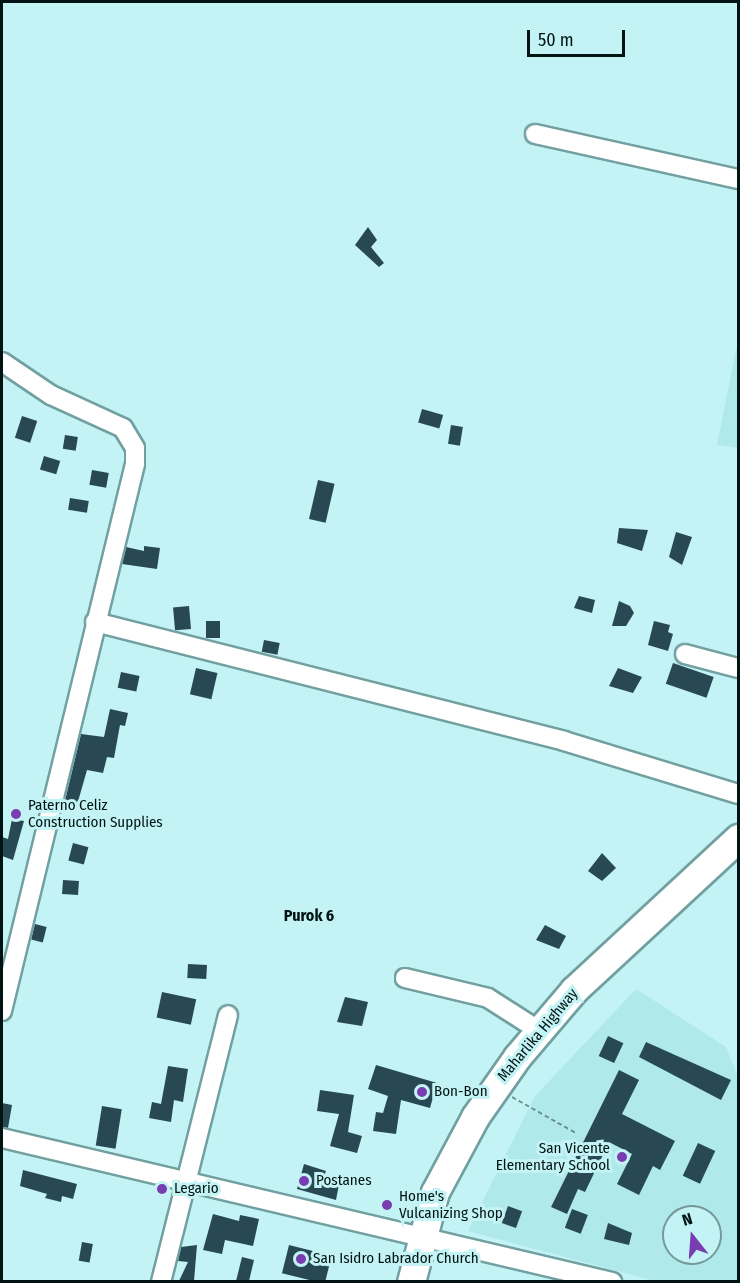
<!DOCTYPE html>
<html>
<head>
<meta charset="utf-8">
<style>
  body { margin:0 }
  #map { position:relative; width:740px; height:1283px; overflow:hidden; background:#c3f3f4; font-family:"Fira Sans Condensed",sans-serif }
  div>[style] { position:absolute }
  .built>* { inset:0; background:#afe9ea }
  .building>* { inset:0; background:#284953; transform-origin:0 0 }
  .path>* { height:2px; margin-top:-1px; transform-origin:0; background:repeating-linear-gradient(90deg,#6b8d8e 0 4.5px,transparent 0 7.5px) }
  .roads { filter:drop-shadow(2px 0 #72a0a1) drop-shadow(-2px 0 #72a0a1) drop-shadow(0 2px #72a0a1) drop-shadow(0 -2px #72a0a1) }
  .minor>* { height:18px; margin:-9px; padding:0 9px; transform-origin:9px; border-radius:9px; background:#fff }
  .highway>* { height:27px; margin:-13.5px; padding:0 13.5px; transform-origin:13.5px; border-radius:13.5px; background:#fff }
  .dots>* { width:16px; height:16px; translate:-50% -50%; box-sizing:border-box; border:3px solid #c3f3f4; border-radius:50% }
  span { translate:-50% -50%; white-space:nowrap; text-align:center; line-height:1.15; -webkit-text-stroke:6px #c3f3f4; paint-order:stroke }
  .poi-label { font-size:15px; color:#021313 }
  .left { translate:0 -50%; text-align:left }
  .right { translate:-100% -50%; text-align:right }
  .street-label { font-size:15px; color:#021313 }
  .neighbourhood-label { font-size:16px; color:#021313; font-weight:700 }
  .frame { position:absolute; inset:0; border:3px solid #021313; pointer-events:none }
  .north { position:absolute; left:662px; top:1205px; width:60px; height:60px; box-sizing:border-box; background:#c3f3f4; border:2px solid #76999a; border-radius:50%; rotate:343deg; font-size:16px; font-weight:700; line-height:24px; text-align:center; color:#021313 }
  .north::after { content:''; display:block; margin:auto; width:21px; height:27px; background:#793cb1; clip-path:polygon(50% 0,100% 100%,50% 72%,0 100%) }
  .scale { position:absolute; left:527px; top:30px; width:98px; height:27px; box-sizing:border-box; border:3px solid #021313; border-top:0; padding-left:8px; font-size:18px; line-height:21px; white-space:nowrap; color:#021313; -webkit-text-stroke:4px #c3f3f4; paint-order:stroke }
</style>
</head>
<body>
<div id="map">
  <div class="built">
    <div style="clip-path:polygon(738px 340px,738px 448px,717px 445px)"></div>
    <div style="clip-path:polygon(evenodd,636px 989px,726px 1047px,738px 1077px,738px 1281px,655px 1281px,468px 1231px,535px 1096px,636px 989px,674px 1217px,710px 1217px,710px 1253px,674px 1253px,674px 1217px)"></div>
  </div>
  <div class="building">
    <div style="clip-path:polygon(368px 227px,377px 240px,371px 247px,384px 263px,379px 267px,355px 245px)"></div>
    <div style="left:422px;top:409px;width:22px;height:14px;rotate:16deg"></div>
    <div style="left:22px;top:416px;width:16px;height:23px;rotate:18deg"></div>
    <div style="left:451px;top:425px;width:12px;height:19px;rotate:9deg"></div>
    <div style="left:65px;top:435px;width:13px;height:14px;rotate:9deg"></div>
    <div style="left:44px;top:456px;width:17px;height:14px;rotate:17deg"></div>
    <div style="left:92px;top:470px;width:17px;height:15px;rotate:10deg"></div>
    <div style="left:318px;top:480px;width:17px;height:40px;rotate:13deg"></div>
    <div style="left:70px;top:498px;width:19px;height:12px;rotate:9deg"></div>
    <div style="clip-path:polygon(619px 528px,648px 530px,642px 551px,617px 543px)"></div>
    <div style="clip-path:polygon(676px 532px,692px 537px,682px 565px,669px 557px)"></div>
    <div style="clip-path:polygon(144px 546px,160px 548px,157px 569px,122px 564px,126px 547px,144px 551px)"></div>
    <div style="clip-path:polygon(579px 596px,595px 600px,592px 613px,574px 608px)"></div>
    <div style="clip-path:polygon(619px 601px,630px 606px,634px 613px,626px 626px,612px 626px)"></div>
    <div style="left:189px;top:606px;width:23px;height:16px;rotate:85deg"></div>
    <div style="left:206px;top:621px;width:14px;height:17px"></div>
    <div style="clip-path:polygon(654px 621px,670px 625px,668px 632px,673px 634px,668px 651px,648px 645px)"></div>
    <div style="left:264px;top:640px;width:16px;height:12px;rotate:11deg"></div>
    <div style="left:673px;top:663px;width:43px;height:22px;rotate:19deg"></div>
    <div style="left:196px;top:668px;width:22px;height:27px;rotate:13deg"></div>
    <div style="clip-path:polygon(618px 668px,642px 677px,633px 693px,609px 686px)"></div>
    <div style="left:121px;top:672px;width:19px;height:16px;rotate:12deg"></div>
    <div style="clip-path:polygon(110px 709px,128px 713px,125px 726px,120px 725px,114px 758px,107px 757px,103px 773px,87px 770px,75px 812px,63px 809px,81px 734px,104px 737px)"></div>
    <div style="clip-path:polygon(12px 819px,24px 821px,13px 860px,2px 856px,2px 837px,8px 839px)"></div>
    <div style="left:73px;top:843px;width:16px;height:18px;rotate:15deg"></div>
    <div style="clip-path:polygon(602px 853px,616px 868px,602px 881px,588px 871px)"></div>
    <div style="left:63px;top:880px;width:16px;height:14px;rotate:4deg"></div>
    <div style="left:35px;top:924px;width:12px;height:16px;rotate:14deg"></div>
    <div style="clip-path:polygon(545px 925px,566px 936px,559px 949px,536px 940px)"></div>
    <div style="left:188px;top:964px;width:19px;height:14px;rotate:3deg"></div>
    <div style="left:162px;top:992px;width:35px;height:26px;rotate:12deg"></div>
    <div style="clip-path:polygon(345px 997px,368px 1002px,362px 1026px,337px 1022px)"></div>
    <div style="left:608px;top:1036px;width:17px;height:22px;rotate:25deg"></div>
    <div style="clip-path:polygon(646px 1042px,731px 1080px,721px 1100px,639px 1057px)"></div>
    <div style="clip-path:polygon(376px 1065px,437px 1083px,430px 1108px,401px 1100px,396px 1134px,373px 1131px,376px 1112px,383px 1113px,388px 1096px,368px 1089px)"></div>
    <div style="clip-path:polygon(168px 1066px,188px 1069px,183px 1102px,174px 1100px,171px 1122px,149px 1118px,152px 1102px,161px 1104px)"></div>
    <div style="clip-path:polygon(619px 1070px,639px 1080px,622px 1114px,675px 1141px,660px 1170px,653px 1166px,639px 1195px,617px 1184px,632px 1154px,609px 1142px,585px 1192px,578px 1189px,567px 1214px,551px 1207px)"></div>
    <div style="clip-path:polygon(320px 1090px,354px 1095px,348px 1132px,362px 1136px,357px 1153px,330px 1146px,339px 1114px,317px 1111px)"></div>
    <div style="clip-path:polygon(2px 1103px,12px 1105px,8px 1128px,2px 1127px)"></div>
    <div style="left:102px;top:1106px;width:20px;height:40px;rotate:9deg"></div>
    <div style="left:698px;top:1143px;width:19px;height:36px;rotate:25deg"></div>
    <div style="clip-path:polygon(304px 1164px,326px 1171px,324px 1176px,340px 1179px,336px 1200px,297px 1189px)"></div>
    <div style="clip-path:polygon(23px 1170px,77px 1184px,73px 1199px,62px 1196px,61px 1202px,45px 1198px,47px 1194px,20px 1186px)"></div>
    <div style="left:508px;top:1206px;width:15px;height:18px;rotate:20deg"></div>
    <div style="left:572px;top:1209px;width:17px;height:20px;rotate:21deg"></div>
    <div style="clip-path:polygon(213px 1214px,239px 1221px,240px 1215px,259px 1219px,253px 1246px,225px 1240px,222px 1254px,203px 1250px)"></div>
    <div style="clip-path:polygon(608px 1223px,632px 1233px,629px 1245px,604px 1239px)"></div>
    <div style="left:82px;top:1242px;width:11px;height:19px;rotate:10deg"></div>
    <div style="clip-path:polygon(197px 1245px,194px 1281px,179px 1281px,188px 1262px,178px 1261px,181px 1247px)"></div>
    <div style="left:289px;top:1245px;width:44px;height:29px;rotate:14deg"></div>
    <div style="clip-path:polygon(242px 1257px,254px 1260px,249px 1281px,236px 1281px)"></div>
  </div>
  <div class="path">
    <div style="left:512px;top:1097px;width:73px;rotate:29.4deg"></div>
  </div>
  <div class="roads">
    <div class="minor">
      <div style="left:535px;top:134px;width:208px;rotate:12.5deg"></div>
      <div style="left:2px;top:362px;width:59px;rotate:34deg"></div>
      <div style="left:51px;top:395px;width:79px;rotate:24.6deg"></div>
      <div style="left:123px;top:428px;width:23px;rotate:59deg"></div>
      <div style="left:135px;top:448px;width:16px;rotate:90deg"></div>
      <div style="left:135px;top:464px;width:563px;rotate:103.67deg"></div>
      <div style="left:95px;top:622px;width:484px;rotate:14.2deg"></div>
      <div style="left:564px;top:741px;width:182px;rotate:16.9deg"></div>
      <div style="left:685px;top:654px;width:55px;rotate:14.8deg"></div>
      <div style="left:405px;top:978px;width:85px;rotate:13.5deg"></div>
      <div style="left:488px;top:998px;width:59px;rotate:32.6deg"></div>
      <div style="left:2px;top:1138px;width:627px;rotate:13.28deg"></div>
      <div style="left:161px;top:1282px;width:275px;rotate:-75.9deg"></div>
    </div>
    <div class="highway">
      <div style="left:411px;top:1282px;width:93px;rotate:-75.1deg"></div>
      <div style="left:435px;top:1192px;width:85px;rotate:-61.9deg"></div>
      <div style="left:475px;top:1117px;width:73px;rotate:-55deg"></div>
      <div style="left:517px;top:1057px;width:88px;rotate:-49.6deg"></div>
      <div style="left:574px;top:990px;width:224px;rotate:-42.8deg"></div>
    </div>
  </div>
  <div class="dots">
    <div style="left:16px;top:814px;background:#793cb1"></div>
    <div style="left:422px;top:1092px;background:#793cb1"></div>
    <div style="left:622px;top:1157px;background:#793cb1"></div>
    <div style="left:304px;top:1181px;background:#793cb1"></div>
    <div style="left:162px;top:1189px;background:#793cb1"></div>
    <div style="left:387px;top:1205px;background:#793cb1"></div>
    <div style="left:301px;top:1259px;background:#793cb1"></div>
  </div>
  <div class="poi-label">
    <span class="left" style="left:28px;top:814px">Paterno Celiz<br>Construction Supplies</span>
    <span class="left" style="left:434px;top:1092px">Bon-Bon</span>
    <span class="right" style="left:610px;top:1157px">San Vicente<br>Elementary School</span>
    <span class="left" style="left:316px;top:1181px">Postanes</span>
    <span class="left" style="left:174px;top:1189px">Legario</span>
    <span class="left" style="left:399px;top:1205px">Home's<br>Vulcanizing Shop</span>
    <span class="left" style="left:313px;top:1259px">San Isidro Labrador Church</span>
  </div>
  <div class="street-label">
    <span style="left:538px;top:1035px;rotate:-50deg">Maharlika Highway</span>
  </div>
  <div class="neighbourhood-label">
    <span style="left:309px;top:916px">Purok 6</span>
  </div>
  <div class="frame"></div>
  <div class="north">N</div>
  <div class="scale">50 m</div>
</div>
</body>
</html>
